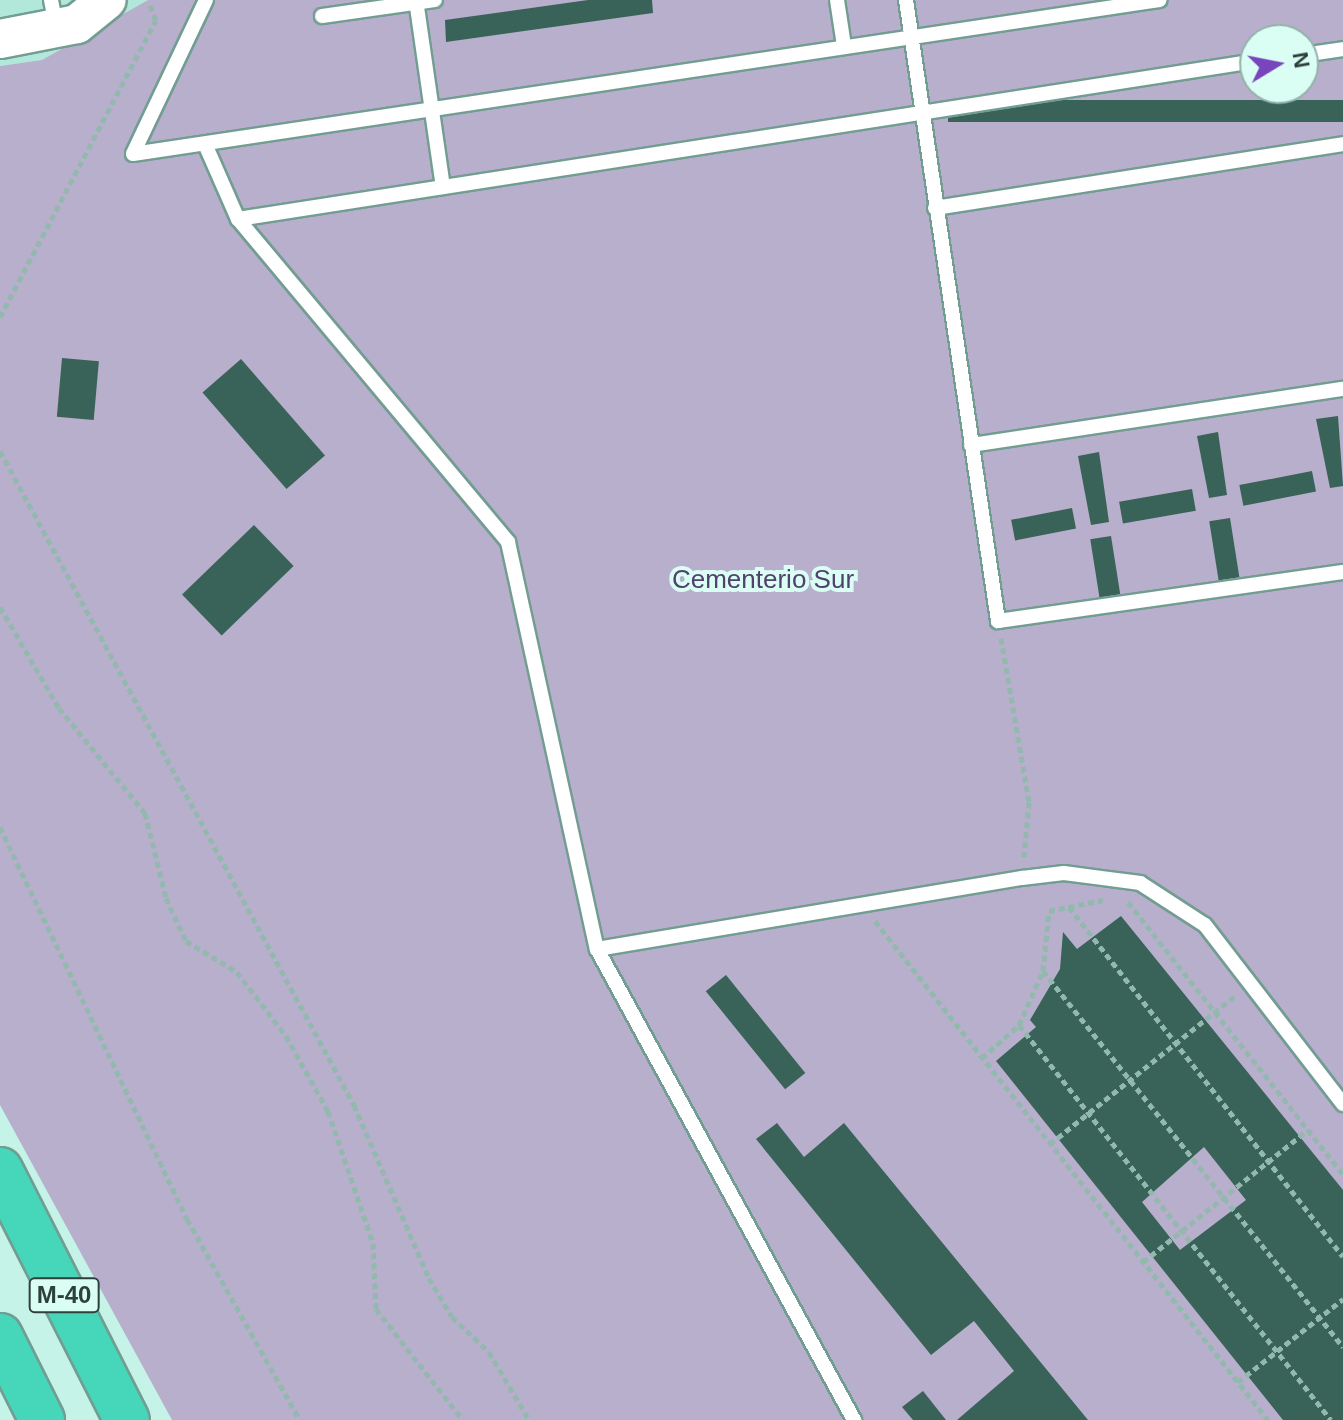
<!DOCTYPE html>
<html>
<head>
<meta charset="utf-8">
<style>
  body { margin:0 }
  #map { position:relative; width:1343px; height:1420px; overflow:hidden; background:#c5f3e7; font-family:Arial,sans-serif }
  div>[style] { position:absolute }
  .built>* { inset:0; background:#b1e8da }
  .green>* { inset:0; background:#b7afcb }
  .building>* { inset:0; background:#396258; transform-origin:0 0 }
  .path>* { height:5px; margin-top:-2.5px; transform-origin:0; background:repeating-linear-gradient(90deg,#93b8ae 0 6px,transparent 0 10px) }
  .roads { filter:drop-shadow(2px 0 #729d92) drop-shadow(-2px 0 #729d92) drop-shadow(0 2px #729d92) drop-shadow(0 -2px #729d92) }
  .lane>* { height:14px; margin:-7px; padding:0 7px; transform-origin:7px; border-radius:7px; background:#fff }
  .secondary>* { height:38px; margin:-19px; padding:0 19px; transform-origin:19px; border-radius:19px; background:#fff }
  .highway>* { height:44px; margin:-22px; padding:0 22px; transform-origin:22px; border-radius:22px; background:#46d6ba }
  span { translate:-50% -50%; white-space:nowrap; text-align:center; line-height:1.15; -webkit-text-stroke:8px #dafef4; paint-order:stroke }
  .shield-label span { padding:2px 6px; background:#dafef4; border:2px solid; border-radius:6px; -webkit-text-stroke-width:0 }
  .shield-label { font-size:24px; color:#2d403b; font-weight:700 }
  .park-label { font-size:26px; color:#51416d }
  .north { position:absolute; left:1239px; top:24px; width:80px; height:80px; box-sizing:border-box; background:#dafef4; border:2px solid #95b2aa; border-radius:50%; rotate:80deg; font-size:22px; font-weight:700; line-height:32px; text-align:center; color:#2d403b }
  .north::after { content:''; display:block; margin:auto; width:28px; height:36px; background:#7845bd; clip-path:polygon(50% 0,100% 100%,50% 72%,0 100%) }
</style>
</head>
<body>
<div id="map">
  <div class="built">
    <div style="clip-path:polygon(0 0,148px 0,42px 60px,0 66px)"></div>
  </div>
  <div class="green">
    <div style="clip-path:polygon(evenodd,148px 0,1343px 0,1343px 1420px,172px 1420px,0 1105px,0 66px,42px 60px,148px 0,1255px 40px,1303px 40px,1303px 88px,1255px 88px,1255px 40px)"></div>
  </div>
  <div class="building">
    <div style="clip-path:polygon(588px 0,652px 0,653px 13px,446px 42px,445px 20px)"></div>
    <div style="left:1343px;top:100px;width:22px;height:395px;rotate:90deg"></div>
    <div style="left:62px;top:358px;width:37px;height:59px;rotate:5deg"></div>
    <div style="left:241px;top:359px;width:128px;height:51px;rotate:49deg"></div>
    <div style="clip-path:polygon(1338px 416px,1343px 486px,1330px 488px,1316px 419px)"></div>
    <div style="clip-path:polygon(1218px 432px,1227px 495px,1209px 498px,1197px 436px)"></div>
    <div style="clip-path:polygon(1099px 452px,1109px 522px,1091px 525px,1078px 456px)"></div>
    <div style="left:1312px;top:471px;width:21px;height:74px;rotate:79deg"></div>
    <div style="left:1192px;top:489px;width:22px;height:74px;rotate:80deg"></div>
    <div style="left:1072px;top:508px;width:21px;height:62px;rotate:79deg"></div>
    <div style="left:1230px;top:518px;width:60px;height:21px;rotate:81deg"></div>
    <div style="left:254px;top:525px;width:57px;height:100px;rotate:46deg"></div>
    <div style="left:1111px;top:536px;width:59px;height:21px;rotate:81deg"></div>
    <div style="clip-path:polygon(evenodd,1121px 916px,1343px 1190px,1343px 1420px,1283px 1420px,996px 1061px,1036px 1027px,1030px 1020px,1060px 969px,1063px 932px,1077px 949px,1121px 916px,1204px 1147px,1246px 1200px,1180px 1250px,1142px 1202px,1204px 1147px)"></div>
    <div style="left:726px;top:975px;width:126px;height:26px;rotate:51deg"></div>
    <div style="clip-path:polygon(777px 1123px,804px 1157px,844px 1123px,1088px 1420px,957px 1420px,1014px 1371px,974px 1321px,931px 1355px,756px 1139px)"></div>
    <div style="clip-path:polygon(923px 1391px,946px 1420px,913px 1420px,902px 1407px)"></div>
  </div>
  <div class="path">
    <div style="left:0;top:317px;width:335px;rotate:-62.3deg"></div>
    <div style="left:156px;top:20px;width:16px;rotate:-112deg"></div>
    <div style="left:0;top:451px;width:744px;rotate:61.57deg"></div>
    <div style="left:354px;top:1105px;width:189px;rotate:66.6deg"></div>
    <div style="left:429px;top:1278px;width:45px;rotate:59.5deg"></div>
    <div style="left:452px;top:1317px;width:51px;rotate:43.4deg"></div>
    <div style="left:489px;top:1352px;width:79px;rotate:59.5deg"></div>
    <div style="left:0;top:607px;width:117px;rotate:59.7deg"></div>
    <div style="left:59px;top:708px;width:136px;rotate:50.7deg"></div>
    <div style="left:145px;top:813px;width:88px;rotate:76.1deg"></div>
    <div style="left:166px;top:898px;width:47px;rotate:65.1deg"></div>
    <div style="left:186px;top:941px;width:60px;rotate:31.3deg"></div>
    <div style="left:237px;top:972px;width:81px;rotate:52.6deg"></div>
    <div style="left:286px;top:1036px;width:86px;rotate:60.8deg"></div>
    <div style="left:328px;top:1111px;width:139px;rotate:71.2deg"></div>
    <div style="left:373px;top:1243px;width:66px;rotate:87.4deg"></div>
    <div style="left:376px;top:1309px;width:141px;rotate:51.9deg"></div>
    <div style="left:1001px;top:638px;width:166px;rotate:80.3deg"></div>
    <div style="left:1029px;top:802px;width:55px;rotate:95.2deg"></div>
    <div style="left:0;top:827px;width:434px;rotate:64.5deg"></div>
    <div style="left:187px;top:1219px;width:231px;rotate:60.7deg"></div>
    <div style="left:1128px;top:902px;width:347px;rotate:51.7deg"></div>
    <div style="left:1069px;top:907px;width:444px;rotate:51.9deg"></div>
    <div style="left:875px;top:921px;width:635px;rotate:51.78deg"></div>
    <div style="left:1043px;top:971px;width:481px;rotate:51.4deg"></div>
    <div style="left:1019px;top:1025px;width:503px;rotate:51.7deg"></div>
    <div style="left:982px;top:1058px;width:50px;rotate:-41.7deg"></div>
    <div style="left:1019px;top:1025px;width:59px;rotate:-66deg"></div>
    <div style="left:1043px;top:971px;width:60px;rotate:-84.3deg"></div>
    <div style="left:1049px;top:911px;width:55px;rotate:-11.5deg"></div>
    <div style="left:1050px;top:1144px;width:240px;rotate:-38.7deg"></div>
    <div style="left:1143px;top:1262px;width:211px;rotate:-38.7deg"></div>
    <div style="left:1238px;top:1382px;width:134px;rotate:-38.3deg"></div>
  </div>
  <div class="roads">
    <div class="lane">
      <div style="left:51px;top:0;width:25px;rotate:79deg"></div>
      <div style="left:206px;top:0;width:170px;rotate:115.4deg"></div>
      <div style="left:133px;top:154px;width:1038px;rotate:-8.53deg"></div>
      <div style="left:416px;top:0;width:189px;rotate:81.8deg"></div>
      <div style="left:837px;top:0;width:47px;rotate:81.3deg"></div>
      <div style="left:906px;top:0;width:628px;rotate:81.57deg"></div>
      <div style="left:998px;top:621px;width:348px;rotate:-8.1deg"></div>
      <div style="left:322px;top:16px;width:114px;rotate:-8.1deg"></div>
      <div style="left:1303px;top:55px;width:40px;rotate:-8.5deg"></div>
      <div style="left:205px;top:144px;width:82px;rotate:66.3deg"></div>
      <div style="left:238px;top:219px;width:421px;rotate:50.1deg"></div>
      <div style="left:508px;top:542px;width:417px;rotate:77.7deg"></div>
      <div style="left:597px;top:949px;width:537px;rotate:61.38deg"></div>
      <div style="left:935px;top:208px;width:413px;rotate:-8.9deg"></div>
      <div style="left:238px;top:219px;width:1029px;rotate:-8.83deg"></div>
      <div style="left:971px;top:445px;width:376px;rotate:-8.6deg"></div>
      <div style="left:597px;top:949px;width:431px;rotate:-9.5deg"></div>
      <div style="left:1022px;top:878px;width:42px;rotate:-6.8deg"></div>
      <div style="left:1064px;top:873px;width:77px;rotate:7.5deg"></div>
      <div style="left:1140px;top:883px;width:77px;rotate:32.9deg"></div>
      <div style="left:1205px;top:925px;width:226px;rotate:52.4deg"></div>
    </div>
    <div class="secondary">
      <div style="left:0;top:39px;width:78px;rotate:-11deg"></div>
      <div style="left:77px;top:24px;width:38px;rotate:-39deg"></div>
    </div>
    <div class="highway">
      <div style="left:0;top:1170px;width:280px;rotate:63.1deg"></div>
      <div style="left:0;top:1336px;width:94px;rotate:63.4deg"></div>
    </div>
  </div>
  <div class="shield-label">
    <span style="left:64px;top:1295px">M-40</span>
  </div>
  <div class="park-label">
    <span style="left:763px;top:580px">Cementerio Sur</span>
  </div>
  <div class="north">N</div>
</div>
</body>
</html>
